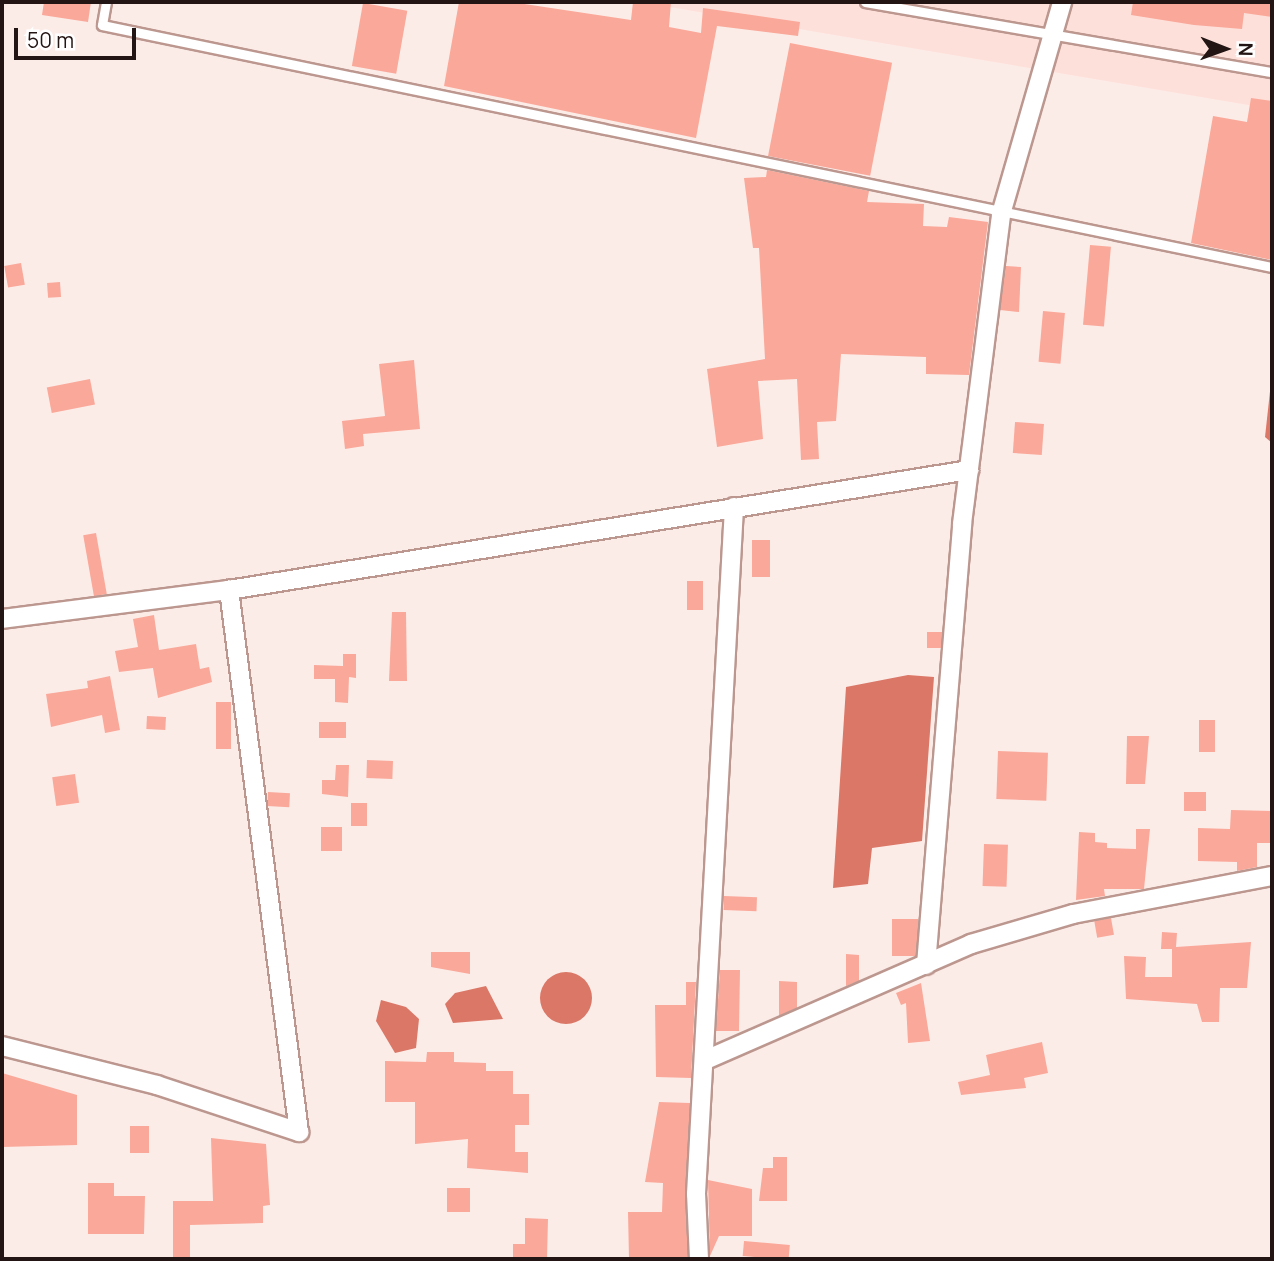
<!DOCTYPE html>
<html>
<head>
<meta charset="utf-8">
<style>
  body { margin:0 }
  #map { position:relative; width:1274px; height:1261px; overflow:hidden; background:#fcece8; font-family:Manrope,sans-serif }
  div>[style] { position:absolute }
  .built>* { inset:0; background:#fee0da }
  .water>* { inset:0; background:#da7767 }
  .round { border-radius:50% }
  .building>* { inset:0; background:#faa899; transform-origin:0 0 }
  .roads { filter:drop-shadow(2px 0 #bc978f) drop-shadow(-2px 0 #bc978f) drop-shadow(0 2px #bc978f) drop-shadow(0 -2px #bc978f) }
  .lane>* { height:9px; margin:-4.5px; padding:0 4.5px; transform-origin:4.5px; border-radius:4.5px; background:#fff }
  .street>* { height:18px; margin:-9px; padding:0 9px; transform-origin:9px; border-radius:9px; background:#fff }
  span { translate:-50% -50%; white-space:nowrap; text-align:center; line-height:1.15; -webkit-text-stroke:5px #fff; paint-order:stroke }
  .frame { position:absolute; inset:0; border:4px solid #231513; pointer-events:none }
  .north { position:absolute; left:1190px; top:14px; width:70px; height:70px; -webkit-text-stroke:5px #fff; paint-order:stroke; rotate:91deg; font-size:19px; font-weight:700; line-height:28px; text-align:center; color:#231513 }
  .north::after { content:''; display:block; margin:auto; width:24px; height:32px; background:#231513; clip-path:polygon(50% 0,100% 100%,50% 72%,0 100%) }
  .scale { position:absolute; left:14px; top:28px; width:122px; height:32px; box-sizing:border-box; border:4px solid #231513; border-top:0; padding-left:9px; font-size:21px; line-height:24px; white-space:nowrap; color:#231513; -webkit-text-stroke:5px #fff; paint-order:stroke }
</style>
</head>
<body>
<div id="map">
  <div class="built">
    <div style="clip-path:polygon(640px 2px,1272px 2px,1272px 109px)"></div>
  </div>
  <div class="water">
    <div style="clip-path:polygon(1272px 373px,1272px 443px,1265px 437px)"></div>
    <div style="clip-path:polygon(908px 675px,934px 677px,922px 841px,872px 848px,868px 884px,833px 888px,846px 687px)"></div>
    <div class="round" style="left:540px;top:972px;width:52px;height:52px"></div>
    <div style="clip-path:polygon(486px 986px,503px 1019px,453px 1023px,445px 1004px,455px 993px)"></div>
    <div style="clip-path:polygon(381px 1000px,406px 1007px,419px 1019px,416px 1048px,395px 1053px,376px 1021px)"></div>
  </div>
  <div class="building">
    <div style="clip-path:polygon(44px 2px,91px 2px,88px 22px,42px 15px)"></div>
    <div style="clip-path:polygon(459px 2px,511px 2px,631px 20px,633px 2px,671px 2px,669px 27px,701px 33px,703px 8px,800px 22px,798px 36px,717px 26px,696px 138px,444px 86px)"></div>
    <div style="clip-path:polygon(1133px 2px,1272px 2px,1272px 17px,1244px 13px,1242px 29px,1194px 25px,1131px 15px)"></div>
    <div style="left:363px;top:3px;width:45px;height:64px;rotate:10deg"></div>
    <div style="left:790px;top:43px;width:104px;height:115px;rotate:11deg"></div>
    <div style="clip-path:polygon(1251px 98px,1272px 101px,1272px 260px,1191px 243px,1213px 116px,1247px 122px)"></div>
    <div style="clip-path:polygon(767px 170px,869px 191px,867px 202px,924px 204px,923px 226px,947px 227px,949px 217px,988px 222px,969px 375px,926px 374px,926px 357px,841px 354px,836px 421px,817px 422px,819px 459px,801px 460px,797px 379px,758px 381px,763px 439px,717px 447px,707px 369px,765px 359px,759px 248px,753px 248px,744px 178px,766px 177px)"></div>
    <div style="left:1090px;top:245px;width:21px;height:80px;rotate:5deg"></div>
    <div style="left:21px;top:263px;width:22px;height:17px;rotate:80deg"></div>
    <div style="clip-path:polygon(1006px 266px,1021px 267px,1019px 312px,1000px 310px)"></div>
    <div style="left:60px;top:282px;width:15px;height:13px;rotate:86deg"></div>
    <div style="left:1043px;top:311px;width:22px;height:51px;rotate:5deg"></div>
    <div style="clip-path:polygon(414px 360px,420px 429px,363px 434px,364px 446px,345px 449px,342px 421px,385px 416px,379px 364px)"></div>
    <div style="left:90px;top:379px;width:26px;height:44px;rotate:79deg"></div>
    <div style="left:1015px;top:422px;width:29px;height:31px;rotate:4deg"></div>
    <div style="left:96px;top:533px;width:62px;height:13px;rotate:80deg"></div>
    <div style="left:752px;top:540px;width:18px;height:37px"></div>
    <div style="left:687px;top:581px;width:16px;height:29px"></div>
    <div style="clip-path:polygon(392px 612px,406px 612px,407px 681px,389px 681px)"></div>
    <div style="clip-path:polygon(154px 615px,159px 650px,196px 644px,200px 669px,209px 667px,212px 682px,158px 698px,153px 668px,119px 672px,115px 651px,138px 647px,133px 619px)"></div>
    <div style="left:927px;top:632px;width:15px;height:16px"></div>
    <div style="clip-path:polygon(343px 654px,356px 654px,356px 678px,349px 677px,348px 703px,335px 702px,335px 679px,314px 679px,314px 665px,343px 666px)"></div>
    <div style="clip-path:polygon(110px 676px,120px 730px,105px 733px,102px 715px,51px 727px,46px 694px,88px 688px,87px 681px)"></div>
    <div style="left:216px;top:702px;width:15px;height:47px"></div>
    <div style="left:147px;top:716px;width:19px;height:13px;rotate:3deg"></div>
    <div style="left:1199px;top:720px;width:16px;height:32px"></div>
    <div style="left:319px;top:722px;width:27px;height:16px"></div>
    <div style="clip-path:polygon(1127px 736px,1149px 736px,1145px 784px,1126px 784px)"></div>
    <div style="left:998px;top:751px;width:50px;height:48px;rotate:2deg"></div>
    <div style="left:367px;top:760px;width:26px;height:18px;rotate:2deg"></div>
    <div style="clip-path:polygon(336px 765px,349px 765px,348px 797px,322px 794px,322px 780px,335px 780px)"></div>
    <div style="left:75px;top:774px;width:29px;height:23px;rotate:82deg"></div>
    <div style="left:268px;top:792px;width:22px;height:14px;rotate:3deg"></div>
    <div style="left:1184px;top:792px;width:22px;height:19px"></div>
    <div style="left:351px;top:803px;width:16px;height:23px"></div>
    <div style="clip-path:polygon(1231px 810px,1272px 811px,1272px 843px,1257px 843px,1257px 867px,1237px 871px,1237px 862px,1198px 861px,1198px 828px,1230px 829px)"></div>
    <div style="left:321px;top:827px;width:21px;height:24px"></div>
    <div style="clip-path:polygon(1136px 829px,1150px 829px,1144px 889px,1104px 889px,1105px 896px,1076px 900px,1079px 832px,1095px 833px,1095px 842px,1107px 843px,1107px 848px,1136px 849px)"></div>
    <div style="left:984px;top:844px;width:24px;height:42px;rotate:2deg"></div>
    <div style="left:724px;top:896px;width:33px;height:14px;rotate:2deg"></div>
    <div style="left:1111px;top:918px;width:17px;height:17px;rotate:80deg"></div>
    <div style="left:892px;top:919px;width:26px;height:37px"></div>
    <div style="clip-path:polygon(1162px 932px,1177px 933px,1176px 947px,1251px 942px,1247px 988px,1220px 988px,1219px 1022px,1202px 1022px,1197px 1004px,1126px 999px,1124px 956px,1146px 957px,1145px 977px,1172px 977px,1172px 949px,1161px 949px)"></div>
    <div style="clip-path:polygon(431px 952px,470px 952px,470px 974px,431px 967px)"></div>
    <div style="clip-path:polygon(846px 954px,859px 955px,859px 981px,846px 986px)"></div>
    <div style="clip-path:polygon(720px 970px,740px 970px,739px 1031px,716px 1031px)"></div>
    <div style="clip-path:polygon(779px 981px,797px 982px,797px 1008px,779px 1016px)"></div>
    <div style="clip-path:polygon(686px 982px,696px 982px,691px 1078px,656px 1077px,655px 1005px,686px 1005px)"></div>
    <div style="clip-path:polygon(921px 983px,930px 1041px,908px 1043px,906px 1003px,901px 1005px,896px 993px)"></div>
    <div style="clip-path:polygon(1042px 1042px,1048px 1073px,1024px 1078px,1026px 1088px,961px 1095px,958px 1082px,990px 1075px,986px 1055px)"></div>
    <div style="clip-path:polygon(427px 1052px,454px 1052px,454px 1062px,486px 1063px,486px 1071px,513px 1071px,513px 1094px,529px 1094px,529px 1125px,515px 1125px,515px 1152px,528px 1152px,528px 1173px,467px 1168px,468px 1139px,415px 1144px,415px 1102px,385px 1102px,385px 1061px,426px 1062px)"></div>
    <div style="clip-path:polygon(2px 1073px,77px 1095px,77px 1145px,2px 1147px)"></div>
    <div style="clip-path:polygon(659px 1102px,690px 1103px,688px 1259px,629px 1259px,628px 1212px,662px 1212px,663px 1183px,645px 1182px)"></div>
    <div style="left:130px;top:1126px;width:19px;height:27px"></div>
    <div style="clip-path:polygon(211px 1138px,266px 1144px,270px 1205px,263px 1206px,263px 1223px,190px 1225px,190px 1259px,173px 1259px,173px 1201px,213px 1201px)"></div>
    <div style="clip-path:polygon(773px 1157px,787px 1157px,787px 1201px,759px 1201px,763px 1168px,773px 1168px)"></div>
    <div style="clip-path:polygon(708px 1180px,752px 1189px,752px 1236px,719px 1236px,710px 1256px)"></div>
    <div style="clip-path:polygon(88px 1183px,114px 1183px,114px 1196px,145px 1196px,144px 1234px,88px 1234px)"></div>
    <div style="left:447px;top:1188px;width:23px;height:24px"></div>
    <div style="clip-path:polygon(525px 1218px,548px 1219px,547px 1259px,513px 1259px,513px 1244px,525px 1244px)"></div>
    <div style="left:744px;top:1241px;width:46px;height:15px;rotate:5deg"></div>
  </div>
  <div class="roads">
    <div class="lane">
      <div style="left:106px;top:2px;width:23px;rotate:100deg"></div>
      <div style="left:102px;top:25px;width:1195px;rotate:11.69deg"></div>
      <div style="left:865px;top:2px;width:413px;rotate:9.8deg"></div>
    </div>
    <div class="street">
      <div style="left:2px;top:619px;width:229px;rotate:-7.3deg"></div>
      <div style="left:926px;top:965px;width:442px;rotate:-85.3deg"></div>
      <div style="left:962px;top:524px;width:312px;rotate:-82.8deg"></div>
      <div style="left:1001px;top:214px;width:221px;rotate:-73.9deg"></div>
      <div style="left:2px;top:1046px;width:160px;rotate:14.1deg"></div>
      <div style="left:157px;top:1085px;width:150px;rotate:18.3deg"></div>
      <div style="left:299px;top:1132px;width:547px;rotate:-97.36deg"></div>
      <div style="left:229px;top:590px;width:750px;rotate:-9.21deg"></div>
      <div style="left:708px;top:1059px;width:287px;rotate:-23.6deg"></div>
      <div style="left:971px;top:944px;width:106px;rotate:-16.4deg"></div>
      <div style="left:1073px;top:914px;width:203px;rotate:-10.8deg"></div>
      <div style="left:699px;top:1259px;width:65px;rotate:-92.6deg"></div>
      <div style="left:696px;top:1194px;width:688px;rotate:-86.83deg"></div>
    </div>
  </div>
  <div class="frame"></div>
  <div class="north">N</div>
  <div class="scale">50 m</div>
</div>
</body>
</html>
